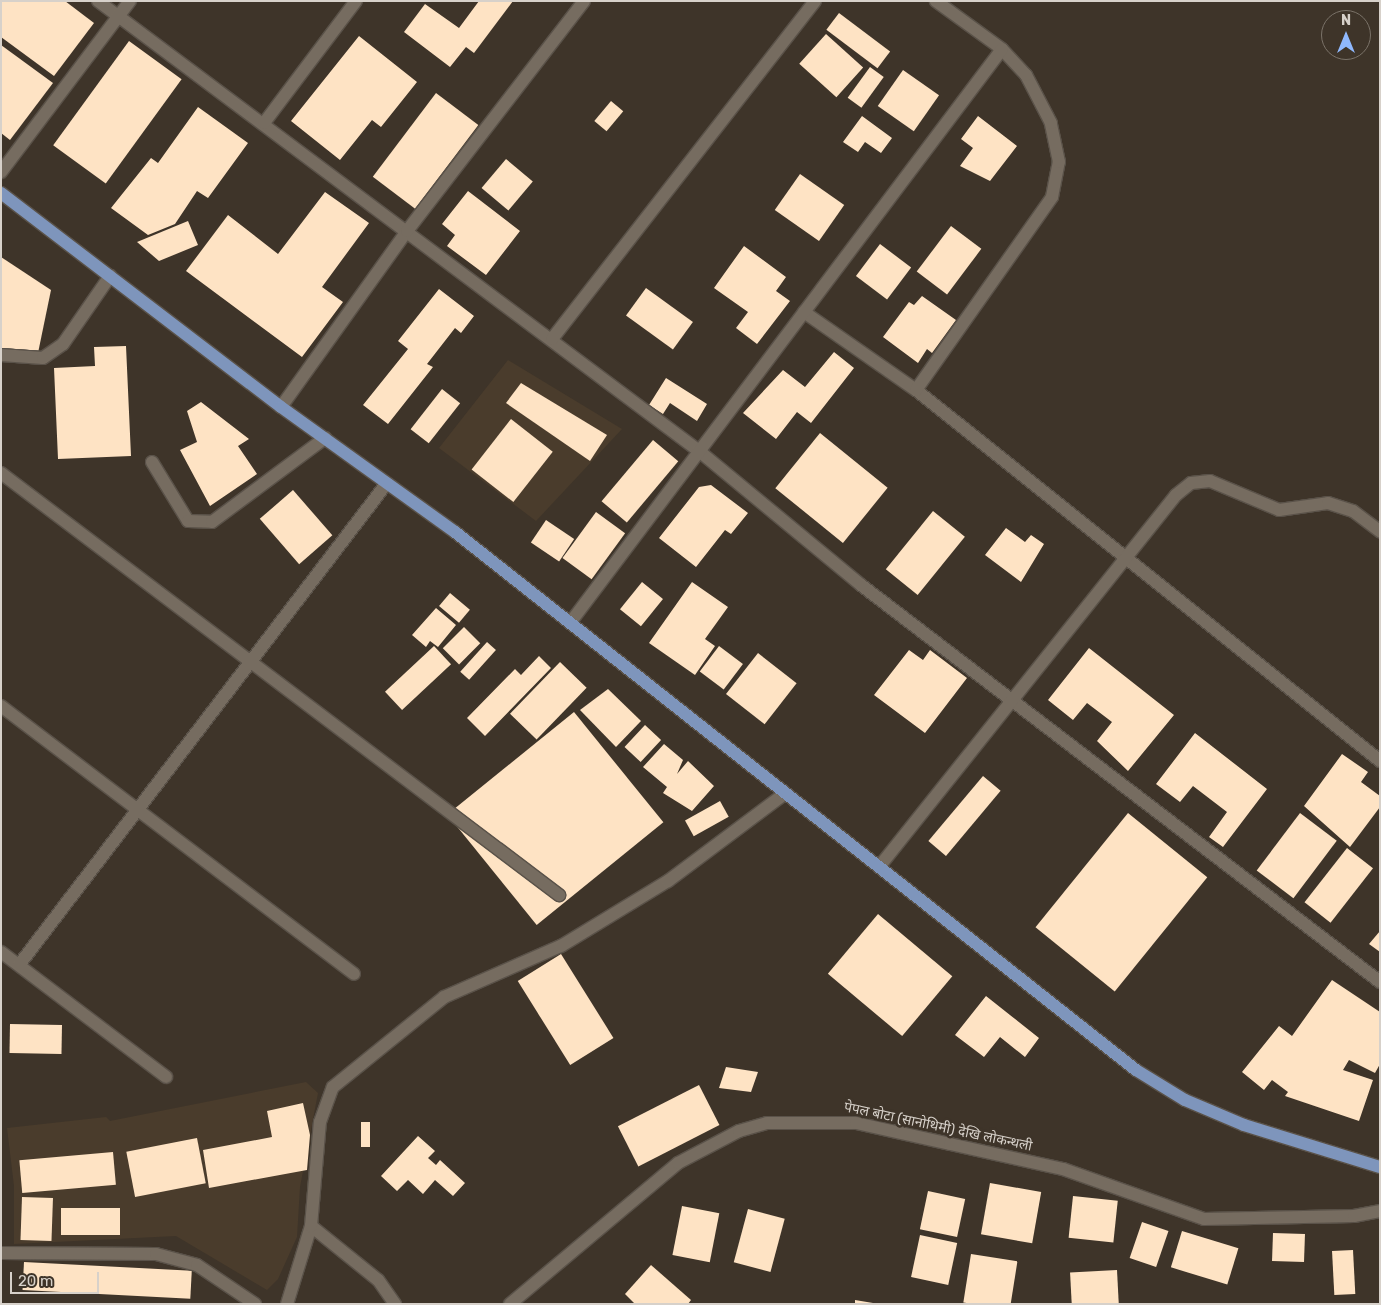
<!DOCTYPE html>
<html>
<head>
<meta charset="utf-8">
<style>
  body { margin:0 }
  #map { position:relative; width:1381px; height:1305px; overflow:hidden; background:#3e3429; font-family:Rubik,"Noto Sans Devanagari",sans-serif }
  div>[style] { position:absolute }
  .built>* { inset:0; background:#4a3c2c }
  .building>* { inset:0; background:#fee3c4; transform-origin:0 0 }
  .roads { filter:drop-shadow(1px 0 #5a5249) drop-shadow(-1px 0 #5a5249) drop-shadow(0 1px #5a5249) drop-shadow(0 -1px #5a5249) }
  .lane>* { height:12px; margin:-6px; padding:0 6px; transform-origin:6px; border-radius:6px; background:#766c60 }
  .street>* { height:12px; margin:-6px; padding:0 6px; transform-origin:6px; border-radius:6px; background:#766c60 }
  .secondary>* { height:12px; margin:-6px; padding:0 6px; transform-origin:6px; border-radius:6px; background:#766c60 }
  .primary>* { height:12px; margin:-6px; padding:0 6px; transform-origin:6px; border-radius:6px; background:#7e95bc }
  span { translate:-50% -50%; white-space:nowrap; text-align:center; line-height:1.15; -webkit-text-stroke:5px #3e3429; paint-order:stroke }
  .street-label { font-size:14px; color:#d7d1ca }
  .frame { position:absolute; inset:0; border:2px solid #d7d1ca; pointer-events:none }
  .north { position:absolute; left:1321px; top:10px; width:50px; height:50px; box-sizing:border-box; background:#3e3429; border:1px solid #7b7369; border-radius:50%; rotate:0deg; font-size:14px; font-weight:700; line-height:20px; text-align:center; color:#d7d1ca }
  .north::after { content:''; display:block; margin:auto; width:18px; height:22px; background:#8fb8fd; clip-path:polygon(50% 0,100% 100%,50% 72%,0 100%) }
  .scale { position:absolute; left:10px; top:1272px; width:89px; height:22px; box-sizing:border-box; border:2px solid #d7d1ca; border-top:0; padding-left:6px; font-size:15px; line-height:18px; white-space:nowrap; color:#d7d1ca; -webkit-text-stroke:4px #3e3429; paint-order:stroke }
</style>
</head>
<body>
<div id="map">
  <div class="built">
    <div style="clip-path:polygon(508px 360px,622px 429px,536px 521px,439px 448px)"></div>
    <div style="clip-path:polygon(306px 1082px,318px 1093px,300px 1187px,297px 1237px,278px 1279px,267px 1290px,176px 1236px,14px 1244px,14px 1186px,7px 1128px,106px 1117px,110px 1121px)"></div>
  </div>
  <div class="building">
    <div style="clip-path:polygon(1px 1px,65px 1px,94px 23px,54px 76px,1px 37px)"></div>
    <div style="clip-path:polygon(479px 1px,513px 1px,474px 53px,466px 47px,450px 67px,404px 32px,425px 4px,459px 28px)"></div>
    <div style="left:839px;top:13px;width:64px;height:21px;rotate:37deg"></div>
    <div style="left:826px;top:34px;width:50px;height:40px;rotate:42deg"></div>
    <div style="clip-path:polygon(359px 36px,417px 82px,381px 127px,372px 120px,340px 160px,291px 121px)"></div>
    <div style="left:129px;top:41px;width:65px;height:129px;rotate:36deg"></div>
    <div style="clip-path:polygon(1px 45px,53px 83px,10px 140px,1px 133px)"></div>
    <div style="left:870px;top:67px;width:17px;height:38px;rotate:36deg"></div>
    <div style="left:903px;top:70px;width:44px;height:44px;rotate:35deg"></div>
    <div style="left:436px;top:93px;width:53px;height:105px;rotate:37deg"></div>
    <div style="left:611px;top:101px;width:16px;height:26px;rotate:40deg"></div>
    <div style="clip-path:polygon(198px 107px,248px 143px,208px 198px,197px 191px,175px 224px,148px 235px,111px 208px,151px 158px,158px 163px)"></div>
    <div style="clip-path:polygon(862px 116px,892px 138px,881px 153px,865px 142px,858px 152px,843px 142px)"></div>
    <div style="clip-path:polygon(978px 116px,1017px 146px,990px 181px,960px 166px,973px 148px,961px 139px)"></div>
    <div style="left:506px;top:159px;width:35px;height:38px;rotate:40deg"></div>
    <div style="left:800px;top:174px;width:54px;height:44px;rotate:35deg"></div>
    <div style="clip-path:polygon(468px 191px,520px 231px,486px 275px,447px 246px,455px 235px,442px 224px)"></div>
    <div style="clip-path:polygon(325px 192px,369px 223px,322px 287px,343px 302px,302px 357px,186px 271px,228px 215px,278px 254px)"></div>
    <div style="clip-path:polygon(188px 221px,198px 245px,159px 261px,137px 242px)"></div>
    <div style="left:951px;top:226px;width:38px;height:57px;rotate:37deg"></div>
    <div style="left:880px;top:244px;width:39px;height:40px;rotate:37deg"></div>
    <div style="clip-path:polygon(744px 246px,786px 277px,776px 291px,790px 301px,757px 344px,736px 328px,748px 312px,714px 288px)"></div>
    <div style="clip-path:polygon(1px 257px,51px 290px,38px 353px,1px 349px)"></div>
    <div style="left:646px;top:288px;width:58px;height:34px;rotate:36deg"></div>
    <div style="clip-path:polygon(439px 289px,474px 316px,461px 333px,455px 328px,427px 364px,433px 367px,388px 424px,363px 405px,408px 349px,398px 341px)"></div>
    <div style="clip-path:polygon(922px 296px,956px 320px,932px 353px,927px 349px,918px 363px,883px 337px,909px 302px,914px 305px)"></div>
    <div style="clip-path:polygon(126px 346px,131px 456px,58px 459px,54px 368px,95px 366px,94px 347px)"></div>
    <div style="clip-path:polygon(834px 352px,854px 368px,811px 423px,797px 412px,776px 439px,743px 413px,783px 370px,805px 387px)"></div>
    <div style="clip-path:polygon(666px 378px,707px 404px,697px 421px,670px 403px,663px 414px,649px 405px)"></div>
    <div style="clip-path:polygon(521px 383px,607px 435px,590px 461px,506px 403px)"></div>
    <div style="left:442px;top:389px;width:23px;height:51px;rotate:38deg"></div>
    <div style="clip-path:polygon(201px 402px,249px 439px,238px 446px,257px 474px,210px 506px,180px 450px,197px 442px,187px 411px)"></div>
    <div style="left:511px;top:419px;width:53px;height:64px;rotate:38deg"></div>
    <div style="left:820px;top:433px;width:87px;height:71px;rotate:39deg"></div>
    <div style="left:653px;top:440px;width:33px;height:80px;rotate:40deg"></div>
    <div style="clip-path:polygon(711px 485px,748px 513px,731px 534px,725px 530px,696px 567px,659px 538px,699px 487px)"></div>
    <div style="left:293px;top:490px;width:60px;height:44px;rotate:49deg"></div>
    <div style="left:933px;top:511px;width:41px;height:75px;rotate:39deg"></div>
    <div style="left:596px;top:512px;width:36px;height:57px;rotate:36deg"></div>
    <div style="left:546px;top:520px;width:34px;height:27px;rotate:34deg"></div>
    <div style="clip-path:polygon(1006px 528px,1025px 542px,1031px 535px,1044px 544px,1021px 582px,985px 555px)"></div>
    <div style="left:642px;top:582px;width:27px;height:35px;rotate:39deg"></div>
    <div style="clip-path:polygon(692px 582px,728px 607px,705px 639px,715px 646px,695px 675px,649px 643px)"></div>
    <div style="left:450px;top:593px;width:26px;height:17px;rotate:40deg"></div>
    <div style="clip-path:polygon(436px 608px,456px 625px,438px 647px,430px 641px,426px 647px,412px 635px)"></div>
    <div style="left:464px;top:627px;width:23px;height:30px;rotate:45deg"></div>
    <div style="left:487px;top:642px;width:12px;height:40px;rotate:42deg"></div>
    <div style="left:434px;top:646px;width:25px;height:67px;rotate:47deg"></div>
    <div style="left:719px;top:646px;width:30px;height:32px;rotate:37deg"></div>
    <div style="clip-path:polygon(1089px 648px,1174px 715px,1128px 771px,1097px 741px,1112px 722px,1087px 703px,1073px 720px,1048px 700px)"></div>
    <div style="clip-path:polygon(909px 650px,923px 660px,930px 650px,967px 678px,925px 733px,874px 695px)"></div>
    <div style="left:758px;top:653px;width:49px;height:52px;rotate:38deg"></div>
    <div style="clip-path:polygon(539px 656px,551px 668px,485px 736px,467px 718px,515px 669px,521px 675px)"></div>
    <div style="left:560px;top:662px;width:37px;height:72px;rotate:44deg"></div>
    <div style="clip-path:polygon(608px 689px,641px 721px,616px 747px,580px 710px)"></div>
    <div style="left:574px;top:712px;width:142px;height:163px;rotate:51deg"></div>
    <div style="left:645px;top:725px;width:22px;height:30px;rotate:43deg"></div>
    <div style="clip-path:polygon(1195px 733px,1267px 789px,1223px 847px,1209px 837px,1227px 812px,1193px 786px,1180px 802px,1156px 784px)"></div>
    <div style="clip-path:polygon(664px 744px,683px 760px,677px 774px,688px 761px,714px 786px,692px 811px,663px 793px,667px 787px,643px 767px)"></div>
    <div style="clip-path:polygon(1342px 754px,1368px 772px,1361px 782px,1380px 796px,1380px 807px,1350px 847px,1304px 806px)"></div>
    <div style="left:983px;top:776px;width:23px;height:85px;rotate:40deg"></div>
    <div style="left:720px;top:801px;width:18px;height:40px;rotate:61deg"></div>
    <div style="left:1128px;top:813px;width:102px;height:147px;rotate:39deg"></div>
    <div style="left:1300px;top:813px;width:46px;height:72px;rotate:37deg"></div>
    <div style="left:1347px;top:848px;width:33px;height:69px;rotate:38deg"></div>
    <div style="left:878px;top:914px;width:97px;height:78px;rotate:40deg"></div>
    <div style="clip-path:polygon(1380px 931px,1380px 952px,1369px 944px)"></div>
    <div style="left:561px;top:954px;width:99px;height:51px;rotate:58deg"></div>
    <div style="clip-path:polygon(1332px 980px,1380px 1012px,1380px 1064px,1375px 1073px,1349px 1060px,1343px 1070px,1373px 1080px,1359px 1121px,1285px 1096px,1288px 1092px,1272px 1080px,1264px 1090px,1242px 1072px,1279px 1026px,1292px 1036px)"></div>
    <div style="clip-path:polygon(986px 996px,1039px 1038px,1025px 1057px,1000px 1037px,984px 1057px,955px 1035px)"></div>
    <div style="left:10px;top:1024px;width:52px;height:29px;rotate:1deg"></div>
    <div style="clip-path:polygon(726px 1067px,758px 1072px,751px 1092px,719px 1088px)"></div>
    <div style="left:699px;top:1085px;width:45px;height:91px;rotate:63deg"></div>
    <div style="clip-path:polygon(303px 1103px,310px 1135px,307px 1170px,209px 1188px,203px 1150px,272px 1137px,267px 1111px)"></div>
    <div style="left:361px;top:1122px;width:9px;height:25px"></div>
    <div style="clip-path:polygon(418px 1136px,435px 1151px,428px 1158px,436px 1165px,440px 1160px,465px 1183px,453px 1196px,435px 1180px,423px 1194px,408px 1180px,397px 1191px,381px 1176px)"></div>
    <div style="left:197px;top:1138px;width:46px;height:72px;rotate:79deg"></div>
    <div style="left:113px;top:1152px;width:33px;height:94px;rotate:85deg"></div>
    <div style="left:990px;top:1183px;width:52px;height:52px;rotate:10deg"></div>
    <div style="left:928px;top:1191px;width:38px;height:39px;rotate:12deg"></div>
    <div style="left:1073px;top:1196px;width:45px;height:42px;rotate:6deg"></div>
    <div style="left:22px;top:1197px;width:31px;height:43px;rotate:2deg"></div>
    <div style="left:682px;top:1206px;width:38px;height:50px;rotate:11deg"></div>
    <div style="left:61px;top:1208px;width:59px;height:27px"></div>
    <div style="left:748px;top:1209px;width:38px;height:55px;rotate:15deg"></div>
    <div style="left:1142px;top:1222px;width:28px;height:38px;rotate:19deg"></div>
    <div style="left:1182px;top:1231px;width:59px;height:38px;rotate:17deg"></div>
    <div style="left:1273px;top:1233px;width:32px;height:28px;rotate:2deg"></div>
    <div style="left:920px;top:1235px;width:38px;height:43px;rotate:12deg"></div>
    <div style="left:1353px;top:1250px;width:44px;height:21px;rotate:87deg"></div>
    <div style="left:971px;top:1254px;width:47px;height:49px;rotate:9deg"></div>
    <div style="left:24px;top:1262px;width:168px;height:28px;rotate:3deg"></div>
    <div style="clip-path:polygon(651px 1265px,691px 1300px,688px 1304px,635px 1304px,625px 1294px)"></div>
    <div style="left:1117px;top:1270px;width:34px;height:47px;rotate:87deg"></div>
    <div style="clip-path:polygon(855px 1300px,873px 1303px,873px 1304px,855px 1304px)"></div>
  </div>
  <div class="roads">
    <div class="lane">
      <div style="left:1px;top:355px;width:42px;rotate:4.1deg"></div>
      <div style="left:43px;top:358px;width:24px;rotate:-35deg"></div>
      <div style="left:63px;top:344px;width:83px;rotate:-55.3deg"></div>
      <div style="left:152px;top:462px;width:69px;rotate:58.6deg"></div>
      <div style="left:188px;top:521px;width:24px;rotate:2deg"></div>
      <div style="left:212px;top:522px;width:141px;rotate:-36.6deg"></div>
    </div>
    <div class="street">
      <div style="left:98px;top:1px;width:751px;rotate:36.82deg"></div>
      <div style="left:699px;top:451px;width:210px;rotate:39.6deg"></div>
      <div style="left:861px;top:585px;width:653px;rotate:37.41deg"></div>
      <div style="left:264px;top:123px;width:153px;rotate:-53deg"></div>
      <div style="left:1px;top:172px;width:214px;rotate:-53deg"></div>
      <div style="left:804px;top:312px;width:136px;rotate:34.9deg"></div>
      <div style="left:916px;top:390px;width:594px;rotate:38.64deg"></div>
      <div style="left:552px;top:339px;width:428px;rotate:-52.1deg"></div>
      <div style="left:916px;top:390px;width:236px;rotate:-54.8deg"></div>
      <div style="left:1052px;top:197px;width:36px;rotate:-79deg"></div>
      <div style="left:1059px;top:162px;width:40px;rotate:-102deg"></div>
      <div style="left:1051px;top:123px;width:54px;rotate:-117.5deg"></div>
      <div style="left:1026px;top:75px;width:35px;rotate:-133deg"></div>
      <div style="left:1002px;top:49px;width:82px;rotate:-144deg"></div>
      <div style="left:281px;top:407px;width:216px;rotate:-54.4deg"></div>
      <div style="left:407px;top:231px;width:290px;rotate:-52.4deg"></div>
      <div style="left:1px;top:473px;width:700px;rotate:37.1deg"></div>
      <div style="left:570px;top:623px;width:718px;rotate:-53.03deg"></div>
      <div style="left:1px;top:706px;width:443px;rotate:37.2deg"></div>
      <div style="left:879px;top:867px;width:476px;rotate:-51.4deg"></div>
      <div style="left:1176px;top:495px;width:19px;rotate:-39deg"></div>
      <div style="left:1191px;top:483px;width:19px;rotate:-6deg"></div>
      <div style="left:1210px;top:481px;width:75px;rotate:22.8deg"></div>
      <div style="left:1279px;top:510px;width:49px;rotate:-8.1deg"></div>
      <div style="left:1328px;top:503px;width:26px;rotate:18deg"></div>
      <div style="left:1353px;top:511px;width:34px;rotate:37deg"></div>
      <div style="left:1px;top:952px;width:207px;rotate:37.1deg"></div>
      <div style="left:19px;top:965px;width:606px;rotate:-52.64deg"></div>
      <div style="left:1px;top:1253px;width:155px;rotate:0.4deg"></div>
      <div style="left:156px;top:1254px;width:42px;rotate:15deg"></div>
      <div style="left:197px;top:1265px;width:70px;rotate:33.9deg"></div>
      <div style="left:287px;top:1304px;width:82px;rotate:-72.9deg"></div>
      <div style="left:395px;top:1304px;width:29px;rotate:-125deg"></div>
      <div style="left:378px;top:1280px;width:86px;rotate:-141.1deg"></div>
      <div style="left:311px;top:1226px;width:104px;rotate:-85.1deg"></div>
      <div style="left:320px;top:1122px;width:37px;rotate:-70deg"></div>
      <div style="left:333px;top:1087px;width:143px;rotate:-39deg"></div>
      <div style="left:444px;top:997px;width:128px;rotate:-23.6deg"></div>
      <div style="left:561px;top:946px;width:125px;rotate:-31.3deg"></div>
      <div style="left:668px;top:881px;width:144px;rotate:-36.8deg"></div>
    </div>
    <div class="secondary">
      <div style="left:510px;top:1304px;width:219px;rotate:-40deg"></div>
      <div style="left:678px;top:1163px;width:69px;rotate:-27.7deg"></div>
      <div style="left:739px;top:1131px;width:29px;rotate:-16deg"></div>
      <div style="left:767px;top:1123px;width:89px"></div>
      <div style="left:856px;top:1123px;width:96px;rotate:12.6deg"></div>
      <div style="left:950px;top:1144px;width:116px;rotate:12.5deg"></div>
      <div style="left:1063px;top:1169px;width:150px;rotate:19.5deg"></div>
      <div style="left:1204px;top:1219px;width:150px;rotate:-1.1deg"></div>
      <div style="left:1354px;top:1216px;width:26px;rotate:-11deg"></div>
    </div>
    <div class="primary">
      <div style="left:1px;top:193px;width:352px;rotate:37.4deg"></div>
      <div style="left:281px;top:407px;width:214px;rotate:35.7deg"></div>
      <div style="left:455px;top:532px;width:868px;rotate:38.31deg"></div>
      <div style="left:1136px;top:1070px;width:57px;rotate:31.5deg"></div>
      <div style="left:1185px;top:1100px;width:64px;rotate:23deg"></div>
      <div style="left:1244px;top:1125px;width:142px;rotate:17.2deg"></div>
    </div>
  </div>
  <div class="street-label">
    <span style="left:938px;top:1127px;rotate:12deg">पेपल बोटा (सानोथिमी) देखि लोकन्थली</span>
  </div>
  <div class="frame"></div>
  <div class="north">N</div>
  <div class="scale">20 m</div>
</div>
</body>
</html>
